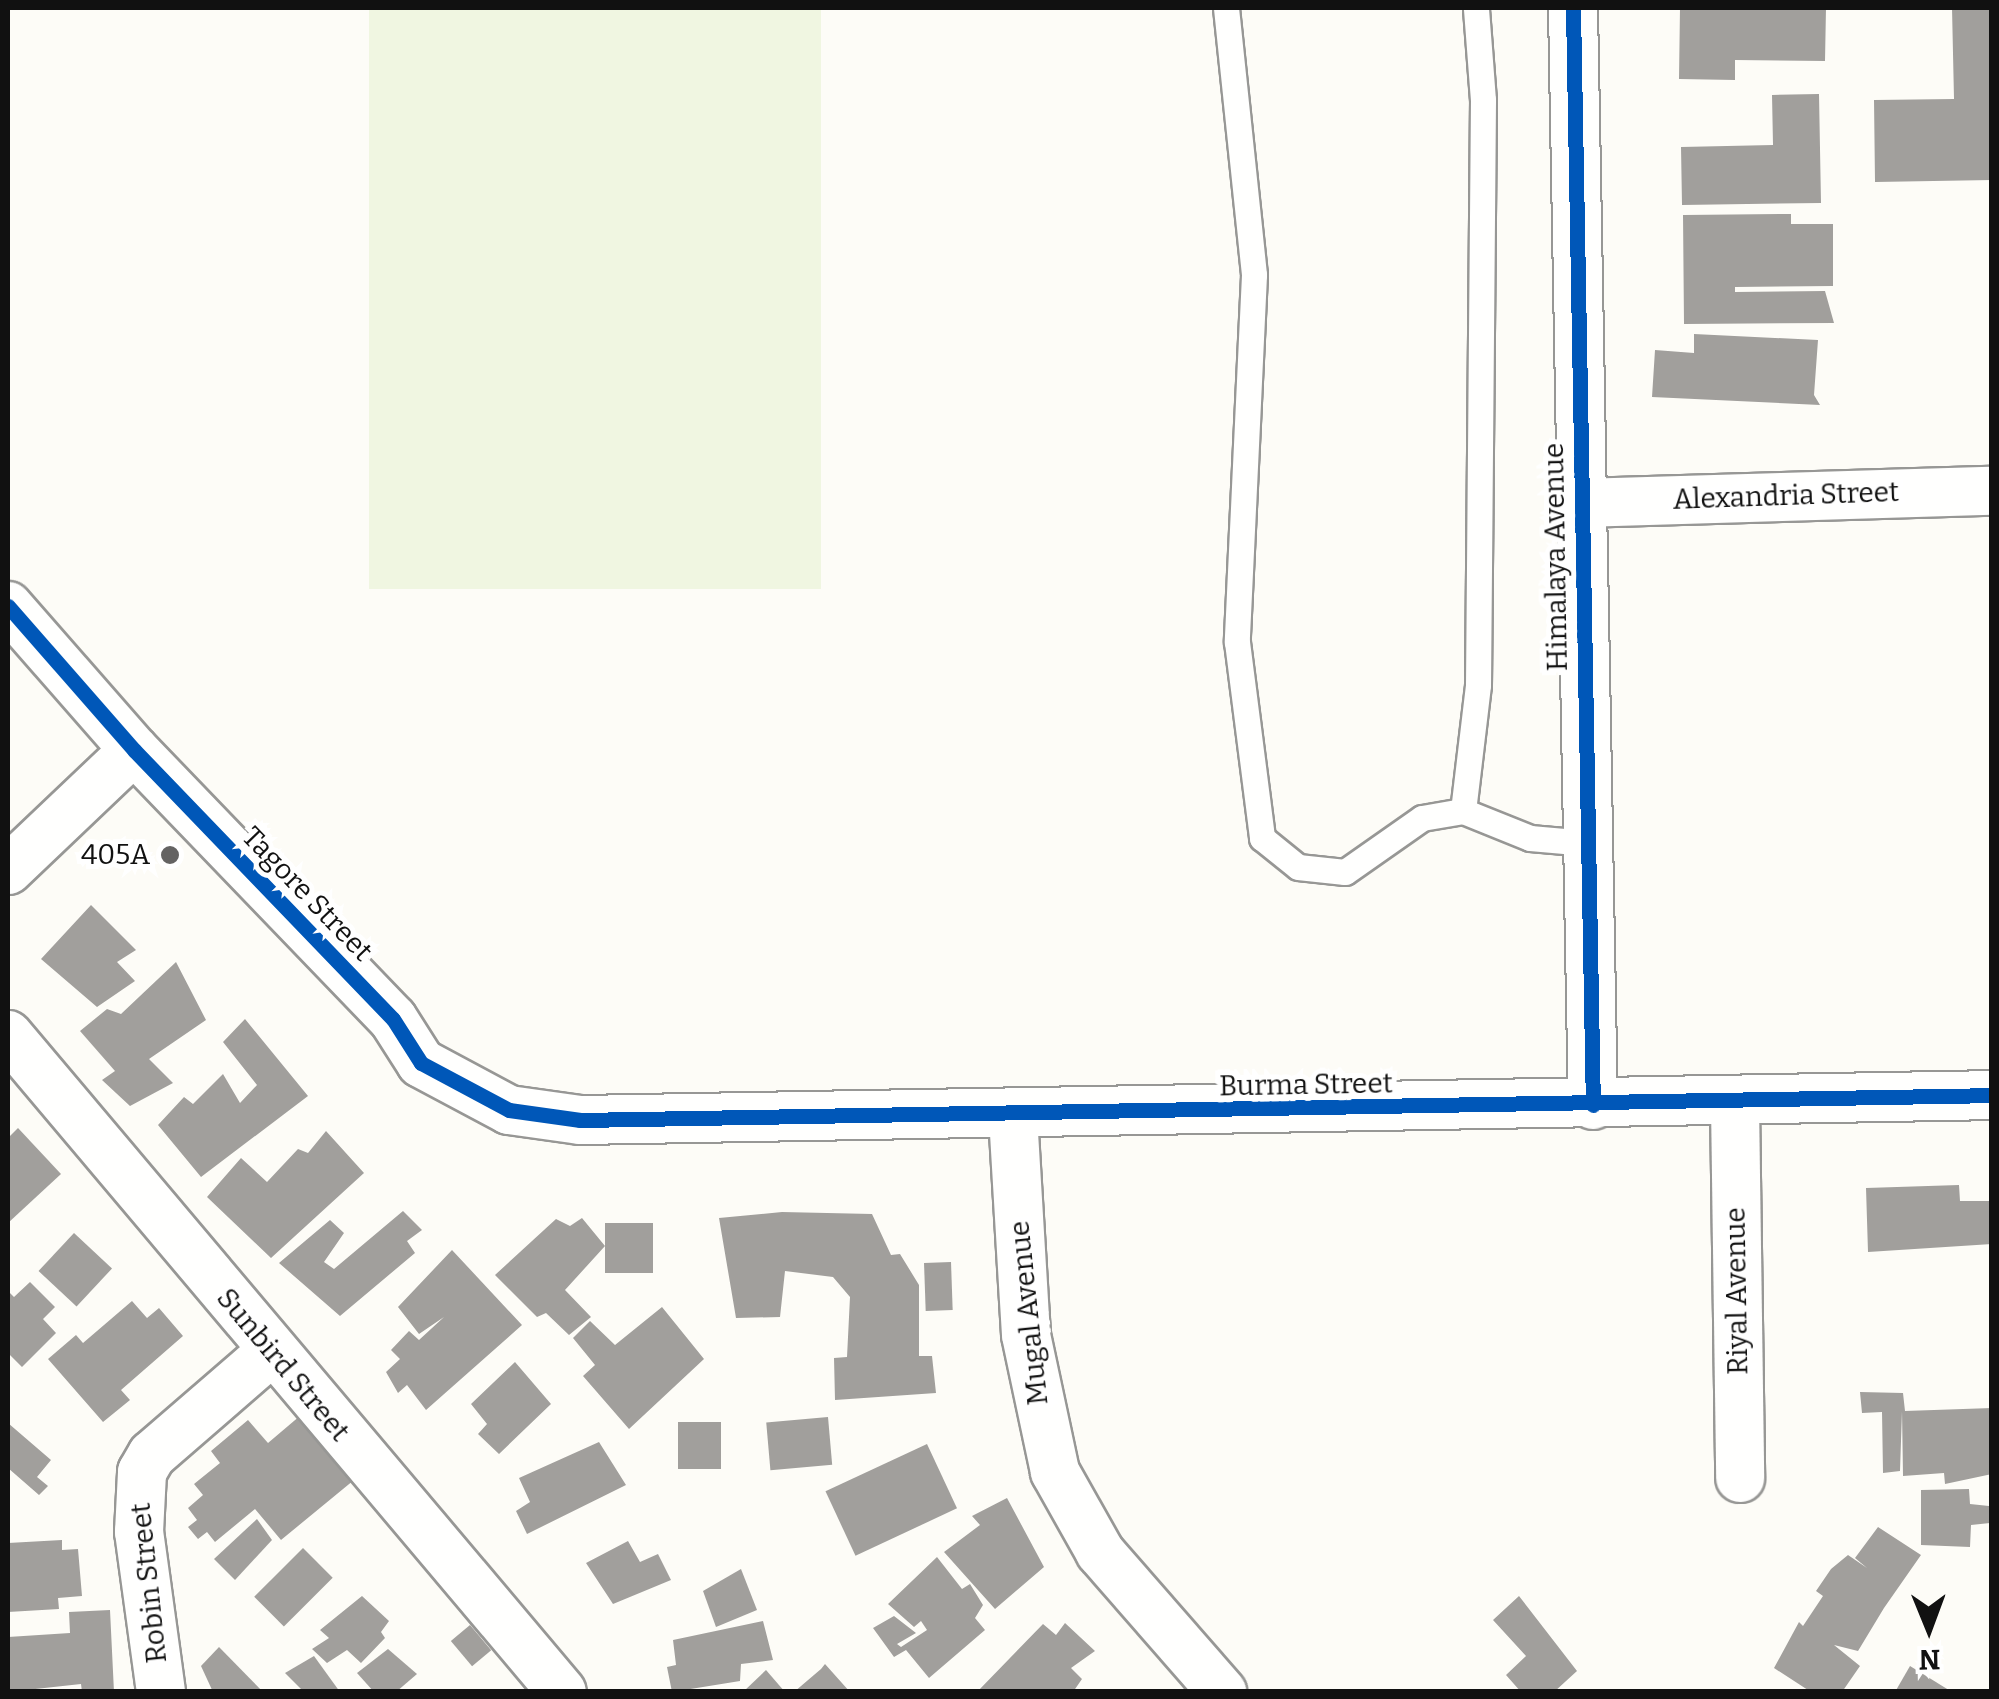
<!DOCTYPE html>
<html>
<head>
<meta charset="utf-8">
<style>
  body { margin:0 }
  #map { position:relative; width:1999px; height:1699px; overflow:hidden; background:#fdfcf7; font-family:Bitter,serif }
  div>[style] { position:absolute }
  .pitch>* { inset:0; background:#f0f6e1; transform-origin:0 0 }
  .building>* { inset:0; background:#a19f9c; transform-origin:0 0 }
  .roads { filter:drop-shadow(2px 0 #979795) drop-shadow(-2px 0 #979795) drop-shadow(0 2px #979795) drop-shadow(0 -2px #979795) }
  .lane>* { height:25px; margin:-12.5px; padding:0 12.5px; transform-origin:12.5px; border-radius:12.5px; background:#fffffe }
  .street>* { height:48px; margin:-24px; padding:0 24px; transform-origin:24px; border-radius:24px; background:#fffffe }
  .cycleway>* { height:15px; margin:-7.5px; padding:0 7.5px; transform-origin:7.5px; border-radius:7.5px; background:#0057b8 }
  .dots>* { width:28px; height:28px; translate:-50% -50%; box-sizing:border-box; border:5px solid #fff; border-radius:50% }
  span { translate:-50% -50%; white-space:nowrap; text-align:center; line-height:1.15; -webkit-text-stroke:10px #fff; paint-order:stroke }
  .street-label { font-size:28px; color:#111 }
  .poi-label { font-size:28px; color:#111 }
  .right { translate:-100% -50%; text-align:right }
  .frame { position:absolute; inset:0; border:10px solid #111; pointer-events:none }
  .north { position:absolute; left:1879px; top:1579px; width:100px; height:100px; -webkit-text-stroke:8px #fff; paint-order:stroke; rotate:179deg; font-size:28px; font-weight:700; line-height:40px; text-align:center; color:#111 }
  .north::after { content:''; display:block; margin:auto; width:35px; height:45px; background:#111; clip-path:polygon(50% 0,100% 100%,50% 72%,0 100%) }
</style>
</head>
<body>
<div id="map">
  <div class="pitch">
    <div style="left:369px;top:8px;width:452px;height:581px"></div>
  </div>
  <div class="building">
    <div style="clip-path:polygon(1680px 8px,1826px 8px,1825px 61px,1735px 60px,1735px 80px,1679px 79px)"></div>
    <div style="clip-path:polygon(1952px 8px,1992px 8px,1992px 180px,1875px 182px,1874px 100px,1954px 99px)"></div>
    <div style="clip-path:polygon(1819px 94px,1821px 203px,1682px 205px,1681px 147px,1773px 145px,1772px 95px)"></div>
    <div style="clip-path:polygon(1791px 214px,1791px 224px,1833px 224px,1833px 286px,1735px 287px,1735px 292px,1825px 291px,1834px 323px,1684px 324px,1683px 215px)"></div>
    <div style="clip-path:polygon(1694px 334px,1818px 340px,1814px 395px,1820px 405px,1652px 397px,1655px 350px,1694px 353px)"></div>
    <div style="clip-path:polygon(91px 905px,136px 950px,117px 962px,135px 981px,97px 1007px,41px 959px)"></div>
    <div style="clip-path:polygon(176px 962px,206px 1020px,149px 1059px,173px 1083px,130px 1106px,102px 1080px,115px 1071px,80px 1031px,107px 1009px,121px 1014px)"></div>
    <div style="clip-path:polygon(245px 1019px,308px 1096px,201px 1177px,158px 1125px,184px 1097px,193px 1104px,223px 1074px,240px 1103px,257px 1085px,223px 1042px)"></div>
    <div style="clip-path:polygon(18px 1128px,61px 1174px,8px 1223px,8px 1138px)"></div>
    <div style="clip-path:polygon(326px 1131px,364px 1173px,271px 1258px,207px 1197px,241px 1158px,267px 1182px,298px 1149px,308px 1153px)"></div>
    <div style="clip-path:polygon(1959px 1185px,1960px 1201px,1992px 1201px,1992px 1244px,1868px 1252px,1866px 1188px)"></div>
    <div style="clip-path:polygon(403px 1211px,422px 1230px,407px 1241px,415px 1253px,340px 1316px,279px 1263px,330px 1220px,344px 1233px,324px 1262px,334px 1269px)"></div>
    <div style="clip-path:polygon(782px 1212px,872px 1214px,891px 1255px,900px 1254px,919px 1285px,919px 1356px,932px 1356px,936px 1393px,835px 1400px,834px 1358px,847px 1357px,850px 1297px,833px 1277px,785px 1271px,780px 1317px,736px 1318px,719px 1218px)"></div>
    <div style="clip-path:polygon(582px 1218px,605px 1246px,565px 1290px,591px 1317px,569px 1335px,546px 1313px,537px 1317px,495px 1275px,556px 1219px,570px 1226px)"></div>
    <div style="left:605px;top:1223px;width:48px;height:50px"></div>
    <div style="left:74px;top:1233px;width:52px;height:52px;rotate:43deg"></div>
    <div style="clip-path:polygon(452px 1250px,522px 1325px,426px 1410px,407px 1385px,398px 1393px,386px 1372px,400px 1359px,391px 1350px,409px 1331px,419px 1340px,444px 1317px,419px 1334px,398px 1307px)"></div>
    <div style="left:951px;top:1262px;width:48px;height:27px;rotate:88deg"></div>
    <div style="clip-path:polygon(30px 1282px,55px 1307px,43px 1319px,56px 1333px,22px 1367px,8px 1353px,8px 1291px,14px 1297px)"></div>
    <div style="clip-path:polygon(132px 1301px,147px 1318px,159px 1308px,183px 1336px,121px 1390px,130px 1400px,103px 1422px,48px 1359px,76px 1335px,83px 1343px)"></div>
    <div style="clip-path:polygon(662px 1307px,704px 1359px,629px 1429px,583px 1376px,595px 1365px,573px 1338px,590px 1321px,615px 1345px)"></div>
    <div style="clip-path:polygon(515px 1362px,551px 1404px,499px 1454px,478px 1434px,487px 1424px,471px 1404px)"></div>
    <div style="clip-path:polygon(1860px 1392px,1903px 1393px,1905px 1411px,1992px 1408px,1992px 1474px,1945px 1484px,1944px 1473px,1903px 1476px,1902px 1411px,1900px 1471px,1883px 1473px,1882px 1412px,1862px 1413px)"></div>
    <div style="clip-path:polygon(301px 1415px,354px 1480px,281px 1540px,255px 1509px,215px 1542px,207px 1532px,198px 1539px,188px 1527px,197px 1520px,188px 1508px,203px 1495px,194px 1484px,220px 1463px,211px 1451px,248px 1420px,268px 1443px)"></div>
    <div style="left:828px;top:1417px;width:48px;height:62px;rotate:85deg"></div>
    <div style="left:678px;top:1422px;width:43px;height:47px"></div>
    <div style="clip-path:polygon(8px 1423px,51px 1460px,37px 1477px,48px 1486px,39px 1495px,8px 1468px)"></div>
    <div style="clip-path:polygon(599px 1442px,626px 1485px,527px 1534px,516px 1511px,530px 1502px,519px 1478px)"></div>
    <div style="left:927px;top:1444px;width:71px;height:112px;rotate:65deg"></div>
    <div style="clip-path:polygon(1969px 1489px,1970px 1504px,1989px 1506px,1990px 1523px,1971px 1525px,1970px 1547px,1921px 1545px,1921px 1490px)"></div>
    <div style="clip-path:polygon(1007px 1498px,1044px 1567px,995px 1609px,944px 1552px,980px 1525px,972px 1516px)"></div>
    <div style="clip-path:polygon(257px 1519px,272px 1540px,235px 1580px,214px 1559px)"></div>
    <div style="clip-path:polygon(1878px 1527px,1921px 1555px,1884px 1608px,1860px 1597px,1884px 1608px,1858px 1651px,1834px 1645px,1860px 1666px,1842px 1692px,1811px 1692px,1774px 1668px,1799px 1622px,1803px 1626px,1823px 1596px,1816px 1591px,1831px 1569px,1848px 1555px,1867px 1568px,1855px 1558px)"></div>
    <div style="clip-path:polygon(62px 1540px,62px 1550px,78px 1549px,82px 1596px,58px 1598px,59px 1609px,8px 1612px,8px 1543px)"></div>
    <div style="clip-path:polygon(628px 1541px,640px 1562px,658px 1554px,671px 1580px,613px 1604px,586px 1563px)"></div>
    <div style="left:303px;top:1548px;width:42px;height:69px;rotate:45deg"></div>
    <div style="clip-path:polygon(937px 1557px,962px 1589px,970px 1584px,983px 1605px,975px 1618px,985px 1630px,929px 1678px,906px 1650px,894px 1657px,873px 1628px,894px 1616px,916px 1633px,897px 1644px,901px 1647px,927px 1630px,921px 1621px,914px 1627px,888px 1604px)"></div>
    <div style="clip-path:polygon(741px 1569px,757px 1610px,716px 1627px,703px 1591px)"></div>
    <div style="clip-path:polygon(362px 1596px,389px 1621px,381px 1632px,385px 1638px,361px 1663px,347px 1650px,327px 1663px,312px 1649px,329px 1638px,320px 1630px)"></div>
    <div style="clip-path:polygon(1519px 1596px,1577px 1671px,1554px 1692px,1521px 1692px,1506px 1675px,1526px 1656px,1493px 1620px)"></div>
    <div style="clip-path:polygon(110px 1610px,114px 1692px,82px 1692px,81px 1684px,8px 1692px,8px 1637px,70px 1633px,69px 1612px)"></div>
    <div style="clip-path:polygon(763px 1621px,773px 1660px,741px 1664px,740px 1681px,672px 1692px,667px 1667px,676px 1665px,673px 1640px)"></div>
    <div style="clip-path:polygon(1065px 1623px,1095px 1651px,1071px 1668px,1082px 1679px,1073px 1692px,977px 1692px,1043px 1624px,1056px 1635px)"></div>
    <div style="left:470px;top:1625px;width:33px;height:25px;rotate:50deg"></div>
    <div style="clip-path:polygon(219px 1647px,263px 1692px,213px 1692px,201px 1666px)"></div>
    <div style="clip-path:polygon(388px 1649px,417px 1674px,396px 1692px,374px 1692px,357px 1673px)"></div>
    <div style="clip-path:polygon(314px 1656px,340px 1692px,304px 1692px,285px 1673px)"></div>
    <div style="clip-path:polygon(825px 1664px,850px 1692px,794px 1692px,821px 1669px)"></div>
    <div style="clip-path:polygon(1910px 1666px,1952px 1692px,1895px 1692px)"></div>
    <div style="clip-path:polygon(766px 1670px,785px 1692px,743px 1692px)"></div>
  </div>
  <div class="roads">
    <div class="lane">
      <div style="left:1226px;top:8px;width:268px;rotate:84deg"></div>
      <div style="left:1254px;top:275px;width:367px;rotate:92.7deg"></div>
      <div style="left:1237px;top:642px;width:198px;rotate:82.7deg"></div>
      <div style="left:1262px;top:838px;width:46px;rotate:38.9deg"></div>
      <div style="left:1298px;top:867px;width:47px;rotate:6.1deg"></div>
      <div style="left:1345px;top:872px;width:94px;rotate:-35deg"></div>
      <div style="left:1422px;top:818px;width:42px;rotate:-9.7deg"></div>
      <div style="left:1463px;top:811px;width:72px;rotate:21.9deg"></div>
      <div style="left:1530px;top:838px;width:57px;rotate:5deg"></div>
      <div style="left:1463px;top:811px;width:127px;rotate:-83.2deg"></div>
      <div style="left:1478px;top:685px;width:585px;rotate:-89.51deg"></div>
      <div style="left:1483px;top:100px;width:92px;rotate:-94.4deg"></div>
    </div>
    <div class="street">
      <div style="left:1573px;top:8px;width:1097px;rotate:88.96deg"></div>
      <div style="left:1580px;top:503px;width:412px;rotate:-1.7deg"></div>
      <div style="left:8px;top:606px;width:191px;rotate:48.8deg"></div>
      <div style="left:134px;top:750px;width:373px;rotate:46.1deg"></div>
      <div style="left:393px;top:1019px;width:52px;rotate:57.5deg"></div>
      <div style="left:421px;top:1063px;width:100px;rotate:28.1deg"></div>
      <div style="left:509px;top:1110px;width:72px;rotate:8deg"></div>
      <div style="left:580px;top:1120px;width:1412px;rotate:-1.01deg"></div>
      <div style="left:8px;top:870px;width:174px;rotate:-43.6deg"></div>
      <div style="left:8px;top:1035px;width:859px;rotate:49.86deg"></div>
      <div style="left:1735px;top:1104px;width:374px;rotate:89.2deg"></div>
      <div style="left:1013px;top:1116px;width:219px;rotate:86.6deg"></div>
      <div style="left:1026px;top:1335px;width:140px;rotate:78deg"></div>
      <div style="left:1055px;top:1472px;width:92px;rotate:60.6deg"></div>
      <div style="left:1100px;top:1552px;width:186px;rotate:48.9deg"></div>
      <div style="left:161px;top:1692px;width:162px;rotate:-97.8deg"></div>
      <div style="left:139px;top:1532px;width:60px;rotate:-87.1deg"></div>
      <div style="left:142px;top:1472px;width:20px;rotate:-60deg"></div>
      <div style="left:152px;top:1455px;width:157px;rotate:-40.9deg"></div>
    </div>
  </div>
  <div class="cycleway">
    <div style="left:1573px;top:8px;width:1097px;rotate:88.96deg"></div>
    <div style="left:8px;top:606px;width:191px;rotate:48.8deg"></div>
    <div style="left:134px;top:750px;width:373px;rotate:46.1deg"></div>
    <div style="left:393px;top:1019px;width:52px;rotate:57.5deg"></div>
    <div style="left:421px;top:1063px;width:100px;rotate:28.1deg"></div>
    <div style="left:509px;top:1110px;width:72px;rotate:8deg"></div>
    <div style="left:580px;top:1120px;width:1412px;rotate:-1.01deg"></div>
  </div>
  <div class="dots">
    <div style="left:170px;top:855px;background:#646362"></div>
  </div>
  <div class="street-label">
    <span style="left:1786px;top:496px;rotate:-2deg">Alexandria Street</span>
    <span style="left:1556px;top:557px;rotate:-91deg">Himalaya Avenue</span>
    <span style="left:307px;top:894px;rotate:46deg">Tagore Street</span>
    <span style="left:1306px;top:1085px;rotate:-1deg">Burma Street</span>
    <span style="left:1737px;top:1291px;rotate:-91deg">Riyal Avenue</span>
    <span style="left:1029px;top:1313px;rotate:-96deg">Mugal Avenue</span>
    <span style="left:283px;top:1365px;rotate:50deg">Sunbird Street</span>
    <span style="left:149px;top:1583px;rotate:-96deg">Robin Street</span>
  </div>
  <div class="poi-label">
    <span class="right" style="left:150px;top:855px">405A</span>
  </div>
  <div class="frame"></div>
  <div class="north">N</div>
</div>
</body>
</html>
